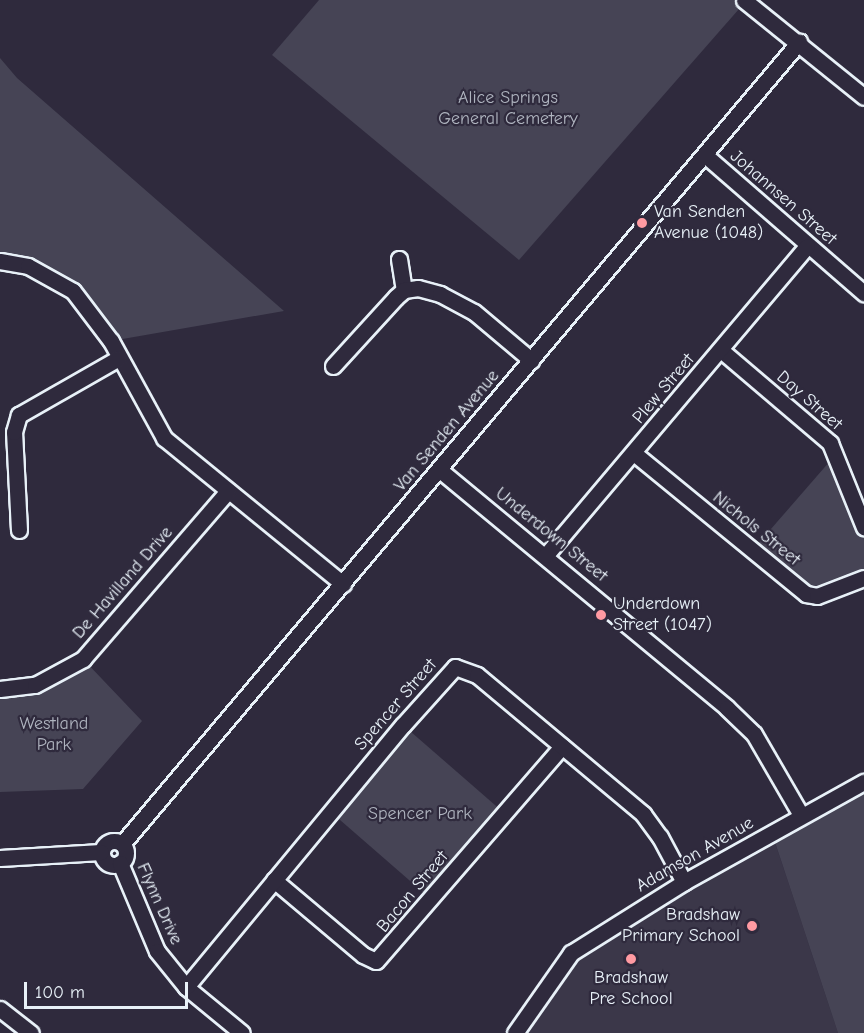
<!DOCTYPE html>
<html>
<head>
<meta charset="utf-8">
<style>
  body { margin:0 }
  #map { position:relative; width:864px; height:1033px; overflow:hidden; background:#2f2a3d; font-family:"Comic Neue",sans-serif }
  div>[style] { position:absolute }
  .built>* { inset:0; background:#3b3749 }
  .green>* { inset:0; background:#464455; transform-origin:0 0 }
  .roads { filter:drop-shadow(2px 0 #e8f1f8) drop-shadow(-2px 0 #e8f1f8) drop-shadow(0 2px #e8f1f8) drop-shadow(0 -2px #e8f1f8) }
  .minor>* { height:15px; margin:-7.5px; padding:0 7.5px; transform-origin:7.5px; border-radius:7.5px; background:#2f2a3d }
  .minor>.ring { margin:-7.5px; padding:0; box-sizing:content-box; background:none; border:15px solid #2f2a3d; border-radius:50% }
  .dots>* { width:16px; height:16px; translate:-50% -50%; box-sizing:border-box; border:3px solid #2f2a3d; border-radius:50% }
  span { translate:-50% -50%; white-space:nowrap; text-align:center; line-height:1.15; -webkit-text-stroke:4.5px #2f2a3d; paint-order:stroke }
  .park-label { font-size:18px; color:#afb4bf }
  .street-label { font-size:18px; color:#e8f1f8 }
  .poi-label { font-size:18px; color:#e8f1f8 }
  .left { translate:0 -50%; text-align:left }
  .right { translate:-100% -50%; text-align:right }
  .scale { position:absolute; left:24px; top:982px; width:164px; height:27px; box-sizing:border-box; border:3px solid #e8f1f8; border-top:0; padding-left:8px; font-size:18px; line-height:21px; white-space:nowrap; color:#e8f1f8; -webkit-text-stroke:4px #2f2a3d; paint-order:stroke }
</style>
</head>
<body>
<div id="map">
  <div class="built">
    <div style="clip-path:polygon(772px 833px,838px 1033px,515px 1033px,560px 966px)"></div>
  </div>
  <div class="green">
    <div style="clip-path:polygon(319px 0,744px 0,746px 1px,519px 260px,272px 55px)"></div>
    <div style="clip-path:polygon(0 58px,17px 78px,284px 311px,111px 341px,73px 291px,0 261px)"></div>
    <div style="clip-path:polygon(837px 453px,864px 527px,864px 578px,817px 596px,751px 552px)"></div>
    <div style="clip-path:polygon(83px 659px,142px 721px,83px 789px,0 792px,0 689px,8px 689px)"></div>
    <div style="left:403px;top:725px;width:134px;height:113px;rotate:41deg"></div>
    <div style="clip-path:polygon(864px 782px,864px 1033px,838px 1033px,772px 833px)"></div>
  </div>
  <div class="roads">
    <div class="minor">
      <div style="left:744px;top:0;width:154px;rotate:38.9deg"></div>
      <div style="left:705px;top:155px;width:211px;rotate:41deg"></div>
      <div style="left:399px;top:259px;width:31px;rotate:81deg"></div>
      <div style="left:0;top:261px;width:28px;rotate:10deg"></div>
      <div style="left:28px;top:266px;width:51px;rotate:29.1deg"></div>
      <div style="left:73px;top:291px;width:63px;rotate:52.8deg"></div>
      <div style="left:111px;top:341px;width:111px;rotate:61.3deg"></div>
      <div style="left:164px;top:438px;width:231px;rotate:39.2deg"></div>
      <div style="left:722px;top:351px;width:142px;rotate:40.4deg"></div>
      <div style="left:830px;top:443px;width:91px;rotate:68deg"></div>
      <div style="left:333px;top:366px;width:93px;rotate:-47.6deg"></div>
      <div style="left:396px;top:297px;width:11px;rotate:-41deg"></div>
      <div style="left:404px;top:290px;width:14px;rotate:-8deg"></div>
      <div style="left:418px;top:288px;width:23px;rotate:15deg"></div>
      <div style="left:440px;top:294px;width:38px;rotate:28deg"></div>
      <div style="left:474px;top:312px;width:75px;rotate:40.1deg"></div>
      <div style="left:635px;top:454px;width:221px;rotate:39.3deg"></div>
      <div style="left:806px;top:594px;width:11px;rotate:10deg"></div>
      <div style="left:817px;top:596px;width:50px;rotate:-21deg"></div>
      <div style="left:441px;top:471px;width:371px;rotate:39.6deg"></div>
      <div style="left:727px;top:708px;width:37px;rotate:44deg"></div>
      <div style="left:754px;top:734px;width:94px;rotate:59.9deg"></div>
      <div style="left:19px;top:530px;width:98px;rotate:-92.9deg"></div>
      <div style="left:14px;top:432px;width:18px;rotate:-74deg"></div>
      <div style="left:19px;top:415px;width:115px;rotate:-29.7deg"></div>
      <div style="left:546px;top:555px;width:404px;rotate:-49.8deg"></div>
      <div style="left:0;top:689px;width:35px;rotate:-7deg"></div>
      <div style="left:35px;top:685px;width:55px;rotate:-28.4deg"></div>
      <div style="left:83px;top:659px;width:222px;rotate:-49.2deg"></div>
      <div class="ring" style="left:102px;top:841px;width:9px;height:9px"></div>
      <div style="left:122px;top:844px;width:1050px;rotate:-49.83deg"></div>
      <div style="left:0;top:858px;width:101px;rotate:-3.4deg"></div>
      <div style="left:120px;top:863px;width:95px;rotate:67.2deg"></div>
      <div style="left:157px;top:951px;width:46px;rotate:51.1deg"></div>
      <div style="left:186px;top:987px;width:72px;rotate:39.4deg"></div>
      <div style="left:274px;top:880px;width:116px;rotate:40.1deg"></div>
      <div style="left:363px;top:955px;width:14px;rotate:25deg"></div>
      <div style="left:376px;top:961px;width:284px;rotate:-49.1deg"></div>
      <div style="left:186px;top:987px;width:340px;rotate:-50.4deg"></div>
      <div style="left:403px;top:725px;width:78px;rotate:-48.1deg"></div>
      <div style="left:455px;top:667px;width:23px;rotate:20deg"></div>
      <div style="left:477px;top:675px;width:217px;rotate:39.9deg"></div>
      <div style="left:643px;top:814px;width:29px;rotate:54deg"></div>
      <div style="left:660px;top:837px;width:51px;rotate:61.9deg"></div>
      <div style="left:0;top:1009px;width:39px;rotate:38deg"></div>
      <div style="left:515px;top:1033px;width:98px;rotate:-55deg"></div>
      <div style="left:571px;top:953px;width:133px;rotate:-32.1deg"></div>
      <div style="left:684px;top:882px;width:206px;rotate:-29.1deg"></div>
    </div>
  </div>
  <div class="dots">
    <div style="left:642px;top:223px;background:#ff9aa2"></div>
    <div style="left:601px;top:615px;background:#ff9aa2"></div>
    <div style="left:752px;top:926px;background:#ff9aa2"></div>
    <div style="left:631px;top:959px;background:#ff9aa2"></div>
  </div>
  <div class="park-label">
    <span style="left:508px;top:109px">Alice Springs<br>General Cemetery</span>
    <span style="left:54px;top:735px">Westland<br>Park</span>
    <span style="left:420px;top:814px">Spencer Park</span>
  </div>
  <div class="street-label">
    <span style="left:783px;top:198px;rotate:41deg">Johannsen Street</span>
    <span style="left:664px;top:389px;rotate:-50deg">Plew Street</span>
    <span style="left:809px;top:401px;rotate:41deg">Day Street</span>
    <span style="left:447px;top:431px;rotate:-50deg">Van Senden Avenue</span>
    <span style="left:756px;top:529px;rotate:39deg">Nichols Street</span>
    <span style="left:551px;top:535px;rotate:39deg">Underdown Street</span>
    <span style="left:123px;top:583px;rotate:-49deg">De Havilland Drive</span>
    <span style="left:396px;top:705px;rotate:-49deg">Spencer Street</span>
    <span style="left:695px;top:855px;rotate:-30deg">Adamson Avenue</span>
    <span style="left:413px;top:892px;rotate:-50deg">Bacon Street</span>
    <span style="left:159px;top:904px;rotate:66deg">Flynn Drive</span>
  </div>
  <div class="poi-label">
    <span class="left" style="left:654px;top:223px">Van Senden<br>Avenue (1048)</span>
    <span class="left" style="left:613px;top:615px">Underdown<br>Street (1047)</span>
    <span class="right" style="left:740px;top:926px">Bradshaw<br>Primary School</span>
    <span style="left:631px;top:989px">Bradshaw<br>Pre School</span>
  </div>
  <div class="scale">100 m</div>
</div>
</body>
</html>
